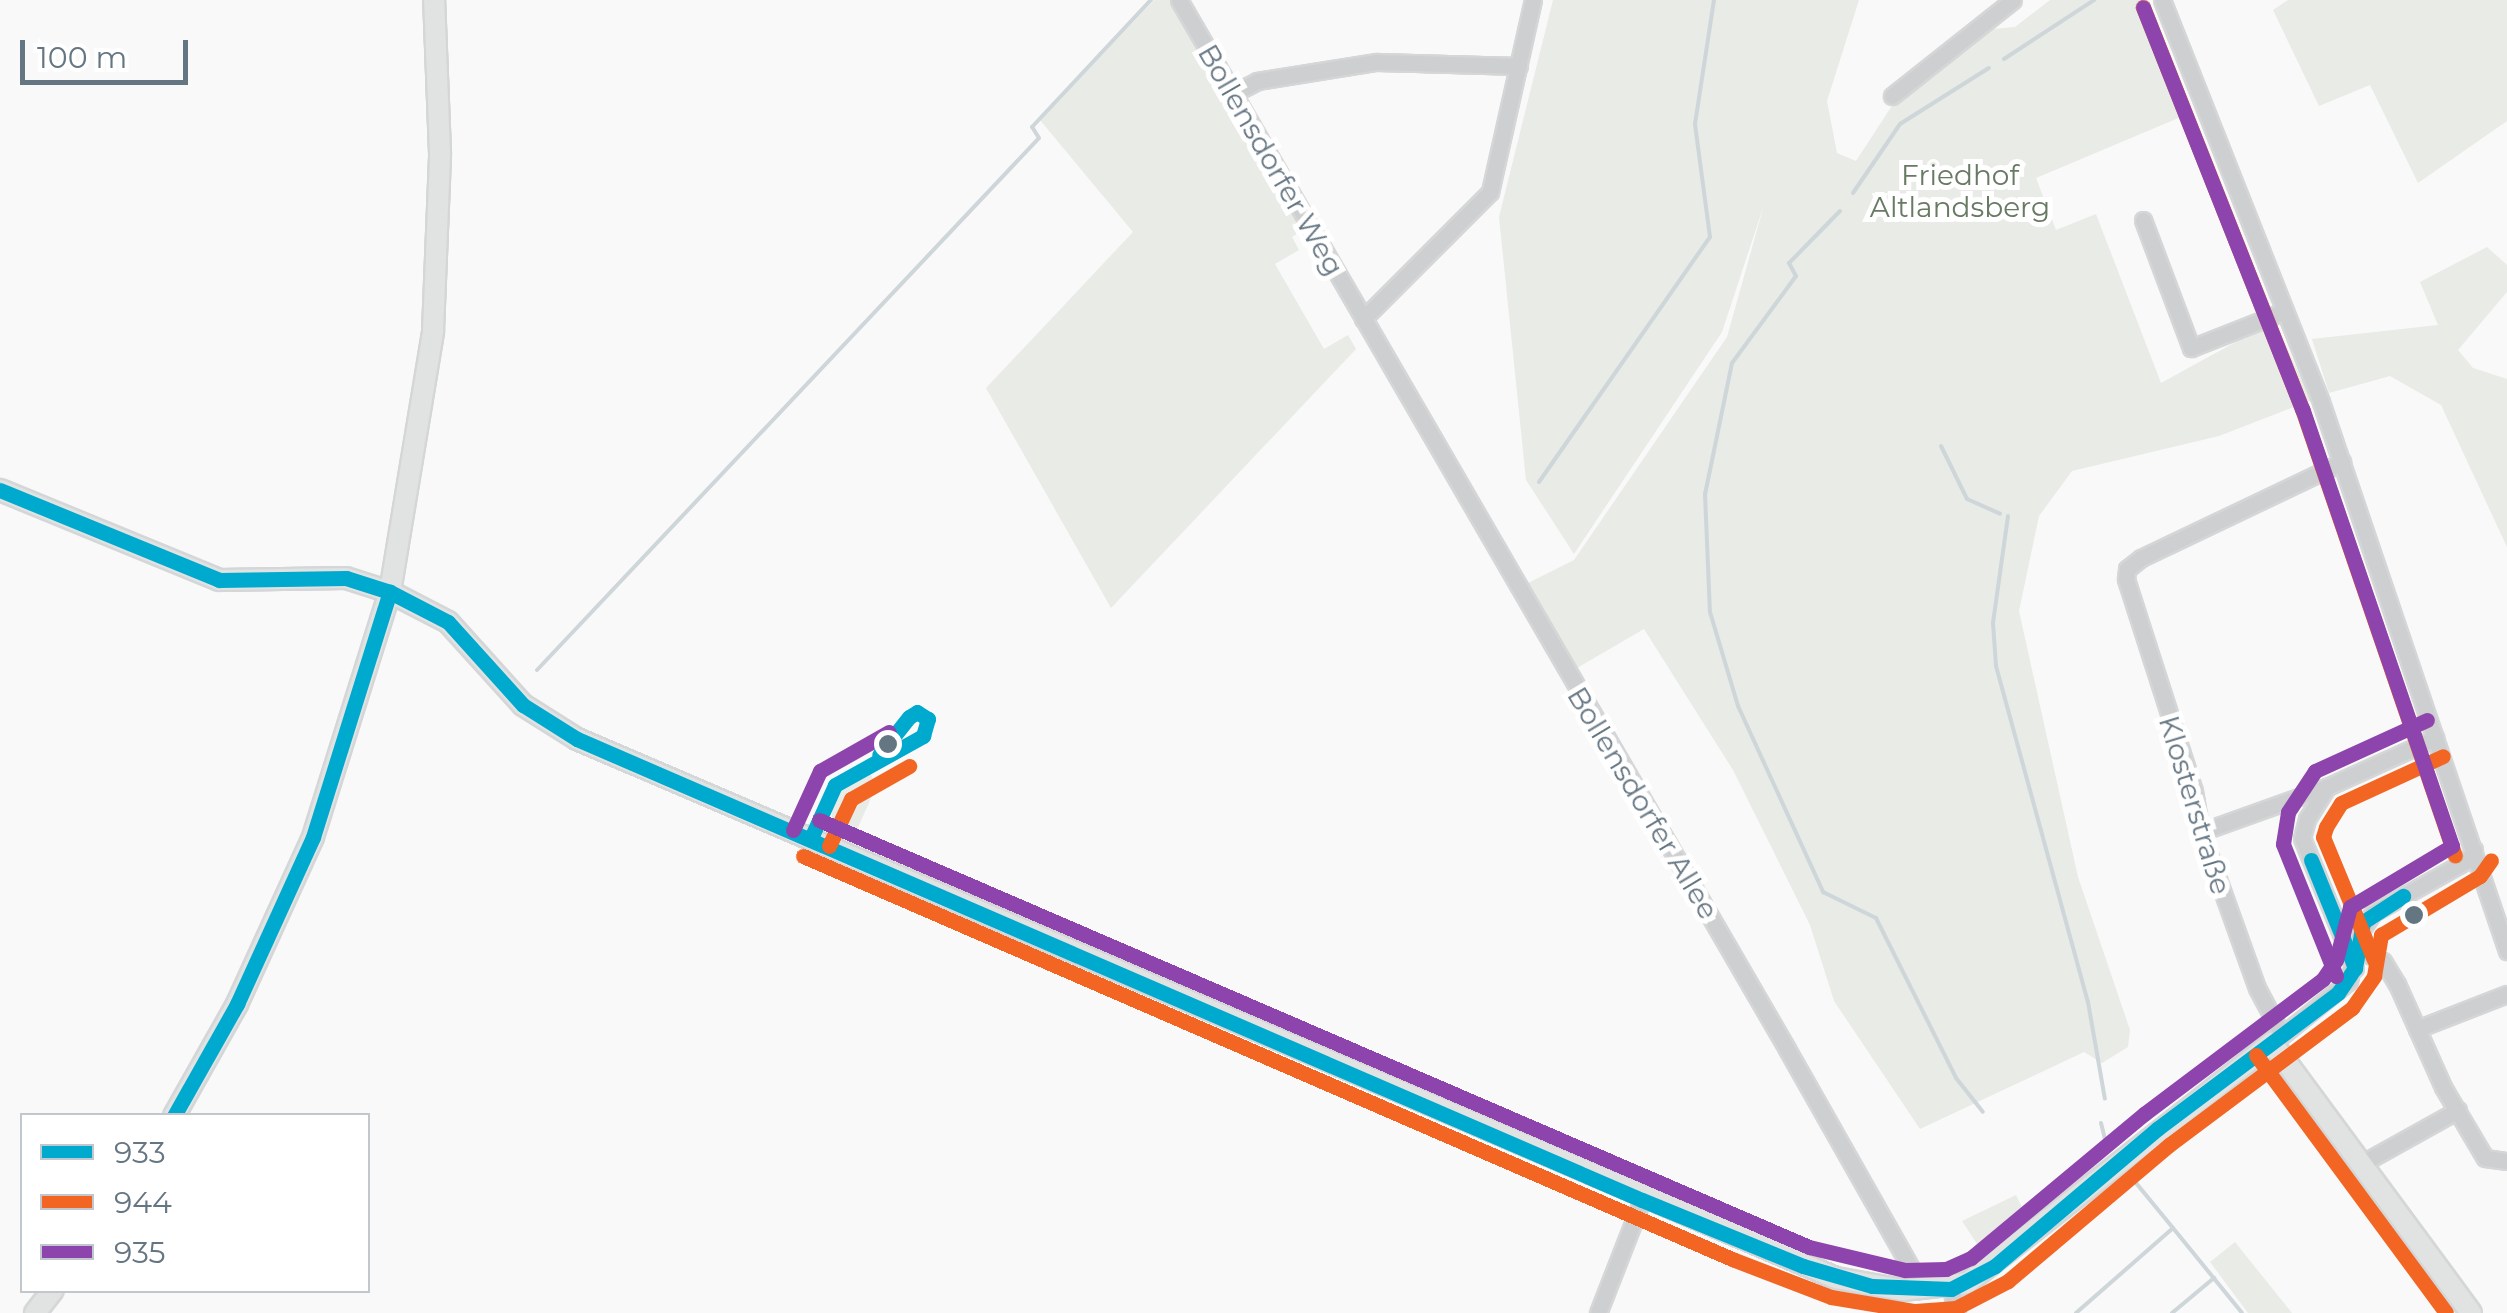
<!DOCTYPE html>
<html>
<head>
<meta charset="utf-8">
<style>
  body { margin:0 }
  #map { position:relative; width:2507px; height:1313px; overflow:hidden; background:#f9f9f9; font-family:Montserrat,sans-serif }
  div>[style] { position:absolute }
  .green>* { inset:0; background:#e8ebe6 }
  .stream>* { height:4px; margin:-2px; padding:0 2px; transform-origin:2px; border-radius:2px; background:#ced6d9 }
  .roads { filter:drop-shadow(2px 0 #d5d6d7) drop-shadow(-2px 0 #d5d6d7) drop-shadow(0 2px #d5d6d7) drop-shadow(0 -2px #d5d6d7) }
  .minor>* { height:15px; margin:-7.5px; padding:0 7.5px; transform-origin:7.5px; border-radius:7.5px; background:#cecfd0 }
  .major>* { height:20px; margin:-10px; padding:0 10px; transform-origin:10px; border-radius:10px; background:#e1e2e2 }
  .bus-1>* { height:15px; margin:-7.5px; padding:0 7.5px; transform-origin:7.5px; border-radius:7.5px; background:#00a9ce }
  .bus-2>* { height:15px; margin:-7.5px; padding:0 7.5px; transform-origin:7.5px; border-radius:7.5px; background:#f26522 }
  .bus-3>* { height:15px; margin:-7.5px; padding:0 7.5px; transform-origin:7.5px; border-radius:7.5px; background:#8e44ad }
  .dots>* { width:28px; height:28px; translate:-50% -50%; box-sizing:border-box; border:5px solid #fff; border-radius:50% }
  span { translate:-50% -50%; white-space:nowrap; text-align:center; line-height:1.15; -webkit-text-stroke:10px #fff; paint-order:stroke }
  .street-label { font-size:28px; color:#657683 }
  .park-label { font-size:28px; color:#687a64 }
  .legend { position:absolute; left:20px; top:1113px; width:350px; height:180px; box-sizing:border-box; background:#fff; border:2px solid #c1c8cd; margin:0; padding:12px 18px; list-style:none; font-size:30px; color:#657683 }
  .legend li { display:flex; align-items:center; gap:20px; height:50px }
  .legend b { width:50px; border:2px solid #c1c8cd }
  .scale { position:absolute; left:20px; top:40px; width:168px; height:45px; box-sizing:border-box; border:5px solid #657683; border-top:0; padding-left:12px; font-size:30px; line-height:35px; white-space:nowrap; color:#657683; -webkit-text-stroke:8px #fff; paint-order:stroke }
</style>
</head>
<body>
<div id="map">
  <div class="green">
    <div style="clip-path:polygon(1154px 0,1171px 0,1303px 230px,1292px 237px,1299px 250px,1275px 264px,1324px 349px,1348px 335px,1356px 349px,1111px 608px,986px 388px,1133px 232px,1040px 120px)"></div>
    <div style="clip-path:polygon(1553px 0,1859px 0,1827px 101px,1837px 153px,1856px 161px,1897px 98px,1982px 30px,2015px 27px,2050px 0,2144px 0,2150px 9px,2188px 114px,2036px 178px,2056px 230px,2096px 214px,2161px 383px,2274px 321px,2312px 400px,2219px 436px,2072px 471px,2039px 516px,2019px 611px,2078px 877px,2130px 1030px,2128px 1047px,2102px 1063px,2084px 1052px,1920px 1129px,1834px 1001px,1810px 925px,1733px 770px,1644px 629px,1577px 668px,1524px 585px,1574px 560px,1727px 337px,1764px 205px,1722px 332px,1574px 554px,1526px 480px,1499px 217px)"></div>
    <div style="clip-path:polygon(2288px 0,2507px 0,2507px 121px,2418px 183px,2370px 85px,2319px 106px,2273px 10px)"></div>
    <div style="clip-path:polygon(2487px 247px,2507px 265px,2507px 292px,2458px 350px,2473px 368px,2507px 379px,2507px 547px,2441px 405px,2390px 376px,2329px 393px,2312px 339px,2438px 325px,2420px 282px)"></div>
    <div style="clip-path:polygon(870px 772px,876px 787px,851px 843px,831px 824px,833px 802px,847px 783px)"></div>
    <div style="clip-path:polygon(2016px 1195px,2027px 1218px,1983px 1253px,1962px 1221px)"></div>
    <div style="clip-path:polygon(2235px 1242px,2292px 1313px,2248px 1313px,2210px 1262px)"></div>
  </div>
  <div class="stream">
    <div style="left:2004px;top:59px;width:108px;rotate:-33.2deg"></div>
    <div style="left:1853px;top:193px;width:83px;rotate:-55.7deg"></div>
    <div style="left:1900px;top:124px;width:105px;rotate:-32.2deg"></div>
    <div style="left:1840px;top:211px;width:73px;rotate:134.4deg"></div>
    <div style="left:1789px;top:263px;width:15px;rotate:62deg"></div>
    <div style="left:1796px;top:276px;width:108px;rotate:126.3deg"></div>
    <div style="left:1732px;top:363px;width:134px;rotate:101.6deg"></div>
    <div style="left:1705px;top:494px;width:118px;rotate:87.6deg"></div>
    <div style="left:1710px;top:612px;width:98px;rotate:73.4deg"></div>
    <div style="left:1738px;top:706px;width:205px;rotate:65.4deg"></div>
    <div style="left:1823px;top:892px;width:59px;rotate:26.1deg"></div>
    <div style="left:1876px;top:918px;width:179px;rotate:63.4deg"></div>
    <div style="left:1956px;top:1078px;width:43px;rotate:51.5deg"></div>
    <div style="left:1941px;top:446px;width:59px;rotate:63.9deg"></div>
    <div style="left:1967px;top:499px;width:36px;rotate:24deg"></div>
    <div style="left:1539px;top:482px;width:299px;rotate:-55.1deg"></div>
    <div style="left:1710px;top:237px;width:114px;rotate:-97.6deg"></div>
    <div style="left:1695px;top:124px;width:125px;rotate:-81.3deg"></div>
    <div style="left:2008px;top:516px;width:108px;rotate:98deg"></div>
    <div style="left:1993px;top:623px;width:43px;rotate:86deg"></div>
    <div style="left:1996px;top:666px;width:348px;rotate:74.7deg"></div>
    <div style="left:2088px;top:1002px;width:98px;rotate:80.1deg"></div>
    <div style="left:537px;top:670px;width:731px;rotate:-46.66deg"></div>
    <div style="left:1039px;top:138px;width:13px;rotate:-122deg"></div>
    <div style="left:1032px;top:127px;width:174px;rotate:-46.9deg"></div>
    <div style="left:2101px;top:1123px;width:25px;rotate:76deg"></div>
    <div style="left:2173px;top:1228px;width:109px;rotate:50.9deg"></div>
    <div style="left:2076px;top:1313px;width:129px;rotate:-41.2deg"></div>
    <div style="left:2173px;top:1228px;width:72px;rotate:-129.4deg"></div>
    <div style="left:2172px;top:1313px;width:55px;rotate:-39.8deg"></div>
  </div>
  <div class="roads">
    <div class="minor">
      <div style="left:1179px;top:0;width:1212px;rotate:59.9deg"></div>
      <div style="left:1787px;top:1049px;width:256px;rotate:60.5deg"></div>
      <div style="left:1913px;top:1272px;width:19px;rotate:81deg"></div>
      <div style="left:2162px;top:0;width:432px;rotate:68.4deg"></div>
      <div style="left:2321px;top:402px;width:580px;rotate:71.28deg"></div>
      <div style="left:1232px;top:94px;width:28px;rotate:-27deg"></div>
      <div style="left:1257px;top:81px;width:121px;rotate:-9.1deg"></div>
      <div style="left:1376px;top:62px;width:143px;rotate:1.6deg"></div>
      <div style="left:1892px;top:96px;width:154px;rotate:-38.4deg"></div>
      <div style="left:2143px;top:220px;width:137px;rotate:69.4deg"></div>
      <div style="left:2191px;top:348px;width:101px;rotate:-21.5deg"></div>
      <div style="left:1363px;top:319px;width:180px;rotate:-45deg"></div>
      <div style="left:1490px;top:192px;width:197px;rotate:-77.4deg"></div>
      <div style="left:2201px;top:832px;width:134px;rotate:-19.7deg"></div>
      <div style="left:2358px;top:950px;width:27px;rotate:24deg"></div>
      <div style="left:2383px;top:961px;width:27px;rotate:59deg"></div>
      <div style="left:2397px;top:984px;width:113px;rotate:65.9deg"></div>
      <div style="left:2443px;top:1087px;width:82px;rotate:59.4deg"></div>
      <div style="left:2485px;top:1158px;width:22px;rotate:8deg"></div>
      <div style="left:2355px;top:968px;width:140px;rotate:-112.2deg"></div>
      <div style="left:2302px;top:838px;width:20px;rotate:-75deg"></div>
      <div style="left:2307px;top:819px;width:38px;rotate:-58deg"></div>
      <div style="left:2327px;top:787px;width:119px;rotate:-24.4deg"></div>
      <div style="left:2417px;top:1029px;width:97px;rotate:-21.3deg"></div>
      <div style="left:2282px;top:1035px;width:53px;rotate:-118deg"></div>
      <div style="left:2257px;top:988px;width:166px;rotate:-109.7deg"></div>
      <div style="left:2201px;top:832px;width:42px;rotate:-99.7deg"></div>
      <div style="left:2194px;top:791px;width:223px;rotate:-107.8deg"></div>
      <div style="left:2126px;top:579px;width:10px;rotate:-84deg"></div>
      <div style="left:2127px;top:569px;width:18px;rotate:-38deg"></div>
      <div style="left:2141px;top:558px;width:223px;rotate:-25.5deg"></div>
      <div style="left:2275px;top:1041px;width:95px;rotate:-39deg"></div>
      <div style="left:2349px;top:981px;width:50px;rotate:-77.3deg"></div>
      <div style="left:2360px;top:932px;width:23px;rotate:-56deg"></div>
      <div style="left:2373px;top:913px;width:109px;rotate:-29.2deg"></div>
      <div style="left:2468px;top:860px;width:12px;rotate:-59deg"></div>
      <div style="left:2361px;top:1164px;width:111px;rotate:-29.1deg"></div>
      <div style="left:1951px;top:1289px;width:25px;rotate:76deg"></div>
      <div style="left:1598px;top:1313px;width:121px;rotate:-68.7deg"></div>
    </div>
    <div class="major">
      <div style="left:0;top:490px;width:237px;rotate:22.3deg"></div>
      <div style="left:219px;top:580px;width:127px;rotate:-0.9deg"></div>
      <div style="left:346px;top:578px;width:46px;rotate:17.7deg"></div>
      <div style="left:390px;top:592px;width:65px;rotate:27.3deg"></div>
      <div style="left:448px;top:622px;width:112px;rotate:47.9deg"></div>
      <div style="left:523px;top:705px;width:64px;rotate:32.2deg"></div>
      <div style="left:577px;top:739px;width:1370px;rotate:23.18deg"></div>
      <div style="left:1836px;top:1278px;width:68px;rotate:10.2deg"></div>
      <div style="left:1903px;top:1290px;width:64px;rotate:-6.2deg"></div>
      <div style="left:1967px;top:1283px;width:388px;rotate:-38.2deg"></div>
      <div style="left:2272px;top:1043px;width:335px;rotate:53.6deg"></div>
      <div style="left:174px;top:1116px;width:129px;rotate:-60.6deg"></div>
      <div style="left:237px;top:1004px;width:183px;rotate:-65.5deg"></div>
      <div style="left:313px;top:837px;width:257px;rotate:-72.6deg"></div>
      <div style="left:390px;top:592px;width:265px;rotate:-80.6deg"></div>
      <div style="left:433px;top:331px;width:178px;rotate:-87.7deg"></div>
      <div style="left:440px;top:153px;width:153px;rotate:-92.2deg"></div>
      <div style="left:35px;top:1313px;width:29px;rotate:-52deg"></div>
    </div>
  </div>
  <div class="bus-1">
    <div style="left:0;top:490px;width:237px;rotate:22.3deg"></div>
    <div style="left:219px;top:580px;width:127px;rotate:-0.9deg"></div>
    <div style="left:346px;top:578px;width:46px;rotate:17.7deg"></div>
    <div style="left:390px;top:592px;width:65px;rotate:27.3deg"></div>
    <div style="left:448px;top:622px;width:112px;rotate:47.9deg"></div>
    <div style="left:523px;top:705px;width:64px;rotate:32.2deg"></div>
    <div style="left:577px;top:739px;width:1160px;rotate:23.41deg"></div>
    <div style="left:1642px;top:1200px;width:174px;rotate:22.3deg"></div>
    <div style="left:1803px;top:1266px;width:72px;rotate:16.2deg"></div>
    <div style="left:1872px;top:1286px;width:79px;rotate:2.2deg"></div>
    <div style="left:1951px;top:1289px;width:50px;rotate:-27.6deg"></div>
    <div style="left:1995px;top:1266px;width:212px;rotate:-40.2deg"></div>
    <div style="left:2157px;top:1129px;width:226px;rotate:-36.9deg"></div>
    <div style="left:2338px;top:993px;width:30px;rotate:-56deg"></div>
    <div style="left:2355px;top:968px;width:47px;rotate:-80.1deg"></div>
    <div style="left:2363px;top:922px;width:48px;rotate:-33deg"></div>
    <div style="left:811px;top:838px;width:58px;rotate:-65.6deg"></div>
    <div style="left:835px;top:785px;width:101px;rotate:-29.1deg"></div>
    <div style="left:923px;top:736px;width:18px;rotate:-74deg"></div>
    <div style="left:928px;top:719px;width:13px;rotate:-148deg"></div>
    <div style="left:917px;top:712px;width:9px;rotate:148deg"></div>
    <div style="left:909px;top:717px;width:48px;rotate:128.3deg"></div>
    <div style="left:2311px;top:860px;width:117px;rotate:67.8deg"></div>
    <div style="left:174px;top:1116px;width:129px;rotate:-60.6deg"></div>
    <div style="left:237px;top:1004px;width:183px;rotate:-65.5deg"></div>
    <div style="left:313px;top:837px;width:257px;rotate:-72.6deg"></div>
  </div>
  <div class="bus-2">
    <div style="left:2143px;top:7px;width:432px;rotate:68.4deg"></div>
    <div style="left:2302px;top:409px;width:472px;rotate:71.1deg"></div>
    <div style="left:829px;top:846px;width:52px;rotate:-64.9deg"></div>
    <div style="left:851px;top:799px;width:67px;rotate:-29.6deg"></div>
    <div style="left:803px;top:856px;width:1013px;rotate:23.45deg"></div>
    <div style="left:1732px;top:1259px;width:106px;rotate:21deg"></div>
    <div style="left:1831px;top:1297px;width:85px;rotate:9.5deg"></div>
    <div style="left:1915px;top:1311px;width:41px;rotate:-4.2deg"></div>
    <div style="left:1956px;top:1308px;width:59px;rotate:-27.4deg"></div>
    <div style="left:2008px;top:1281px;width:211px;rotate:-40.2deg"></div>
    <div style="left:2169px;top:1145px;width:229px;rotate:-36.8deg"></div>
    <div style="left:2352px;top:1008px;width:39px;rotate:-55deg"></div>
    <div style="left:2374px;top:976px;width:42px;rotate:-80.3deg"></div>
    <div style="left:2381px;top:935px;width:115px;rotate:-30.8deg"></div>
    <div style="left:2480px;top:876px;width:19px;rotate:-55deg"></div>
    <div style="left:2374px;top:960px;width:133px;rotate:-112.5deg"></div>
    <div style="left:2323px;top:837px;width:10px;rotate:-73deg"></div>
    <div style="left:2326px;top:827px;width:28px;rotate:-58deg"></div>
    <div style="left:2341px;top:803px;width:112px;rotate:-24.7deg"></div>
    <div style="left:2256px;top:1055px;width:320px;rotate:53.6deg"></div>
  </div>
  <div class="bus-3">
    <div style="left:819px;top:820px;width:1078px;rotate:23.33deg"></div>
    <div style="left:1809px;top:1247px;width:99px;rotate:13.5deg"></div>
    <div style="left:1905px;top:1270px;width:41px;rotate:-1.4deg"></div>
    <div style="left:1946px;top:1269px;width:27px;rotate:-24deg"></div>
    <div style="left:1971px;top:1258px;width:225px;rotate:-39.8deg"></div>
    <div style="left:2144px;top:1114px;width:224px;rotate:-37deg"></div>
    <div style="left:2323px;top:979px;width:23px;rotate:-56deg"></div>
    <div style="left:2336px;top:960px;width:55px;rotate:-75.2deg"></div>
    <div style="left:2350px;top:907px;width:119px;rotate:-30.9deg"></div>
    <div style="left:2452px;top:846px;width:462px;rotate:-108.9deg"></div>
    <div style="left:2302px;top:409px;width:432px;rotate:-111.6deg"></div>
    <div style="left:793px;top:830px;width:65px;rotate:-65.4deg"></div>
    <div style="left:820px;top:771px;width:79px;rotate:-29.5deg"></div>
    <div style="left:2336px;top:976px;width:142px;rotate:-111.9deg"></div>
    <div style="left:2283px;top:844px;width:32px;rotate:-81deg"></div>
    <div style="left:2288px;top:812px;width:49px;rotate:-56.6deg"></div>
    <div style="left:2315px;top:771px;width:123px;rotate:-24.5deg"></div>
  </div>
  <div class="dots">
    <div style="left:888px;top:744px;background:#657683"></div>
    <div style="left:2414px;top:915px;background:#657683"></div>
  </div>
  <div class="street-label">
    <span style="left:1271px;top:160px;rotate:60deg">Bollensdorfer Weg</span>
    <span style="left:1643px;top:803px;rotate:59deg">Bollensdorfer Allee</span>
    <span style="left:2195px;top:805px;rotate:73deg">Klosterstraße</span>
  </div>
  <div class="park-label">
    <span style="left:1960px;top:191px">Friedhof<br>Altlandsberg</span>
  </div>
  <ul class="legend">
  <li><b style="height:12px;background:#00a9ce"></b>933</li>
  <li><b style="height:12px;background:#f26522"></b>944</li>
  <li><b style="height:12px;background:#8e44ad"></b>935</li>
  </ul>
  <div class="scale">100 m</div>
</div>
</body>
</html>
